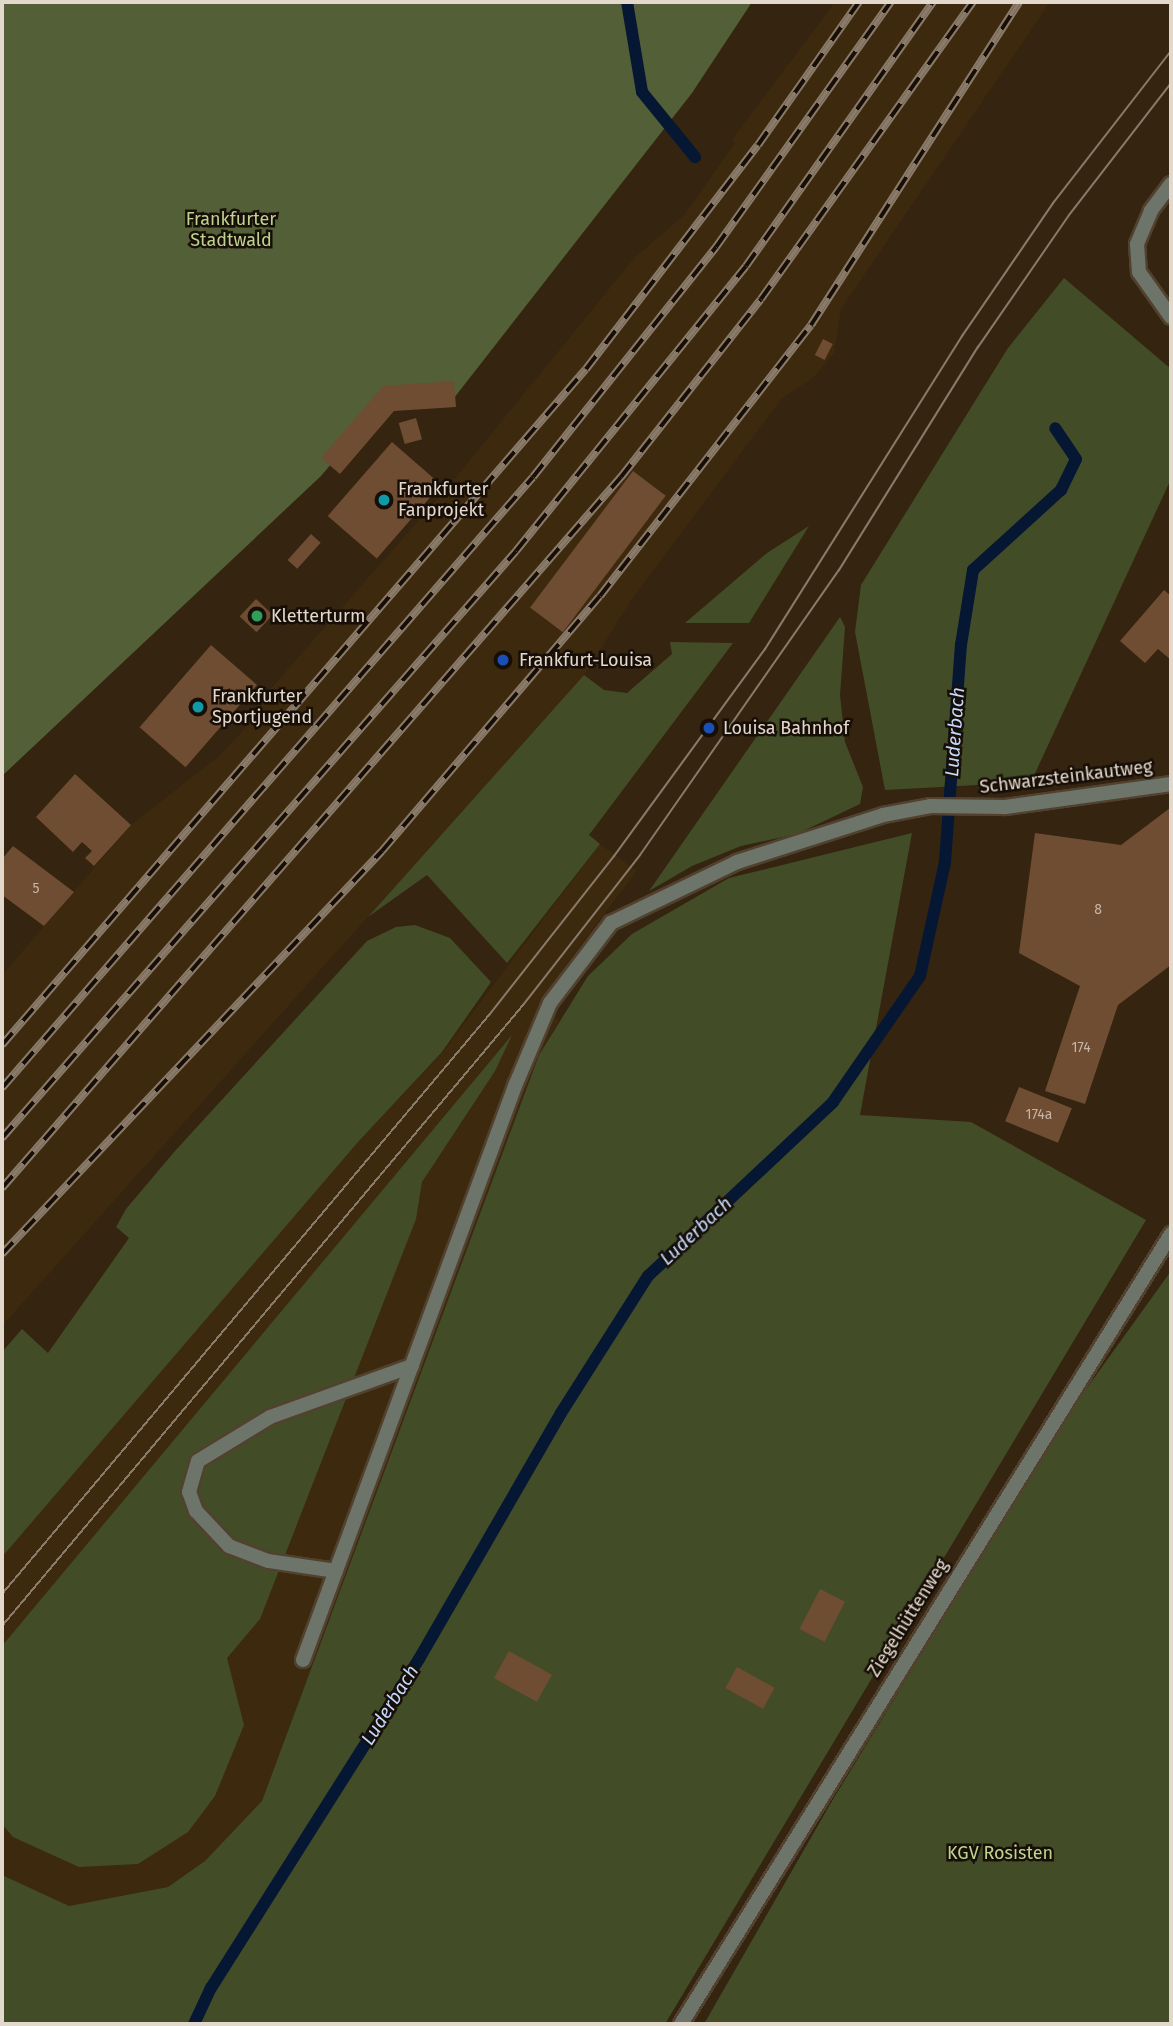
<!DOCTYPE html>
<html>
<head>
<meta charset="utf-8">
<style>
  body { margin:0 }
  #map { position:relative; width:1173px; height:2026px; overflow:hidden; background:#352410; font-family:"Fira Sans",sans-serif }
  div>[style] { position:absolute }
  .built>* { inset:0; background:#3d290d }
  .green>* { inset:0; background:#424d28 }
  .forest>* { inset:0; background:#535f37 }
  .stream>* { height:12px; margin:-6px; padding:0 6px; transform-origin:6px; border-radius:6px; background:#061734 }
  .building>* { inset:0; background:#6f4d32; transform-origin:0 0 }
  .roads { filter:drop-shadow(2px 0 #51412e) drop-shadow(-2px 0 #51412e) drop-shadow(0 2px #51412e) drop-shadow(0 -2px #51412e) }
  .lane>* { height:14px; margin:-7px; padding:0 7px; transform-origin:7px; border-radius:7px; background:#6d756b }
  .street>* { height:14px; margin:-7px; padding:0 7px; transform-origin:7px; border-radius:7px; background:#6d756b }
  .tram>* { height:2px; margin:-1px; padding:0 1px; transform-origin:1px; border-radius:1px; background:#897a6a }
  .rail>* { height:8px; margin-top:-4px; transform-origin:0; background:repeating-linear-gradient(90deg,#170f07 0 16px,#897a6a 0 32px); box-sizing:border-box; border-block:2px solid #897a6a }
  .dots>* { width:19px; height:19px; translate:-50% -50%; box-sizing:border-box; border:4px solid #170f07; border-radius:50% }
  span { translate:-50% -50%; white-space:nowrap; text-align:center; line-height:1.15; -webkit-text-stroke:5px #170f07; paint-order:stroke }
  .number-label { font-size:14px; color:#c6b5a6 }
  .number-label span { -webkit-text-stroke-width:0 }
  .park-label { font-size:18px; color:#bed390 }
  .poi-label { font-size:18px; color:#e3d8cc }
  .left { translate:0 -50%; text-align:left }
  .street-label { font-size:18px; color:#e3d8cc }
  .water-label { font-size:19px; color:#c3d9fd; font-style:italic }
  .frame { position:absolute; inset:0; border:4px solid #e3d8cc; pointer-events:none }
</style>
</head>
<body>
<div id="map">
  <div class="built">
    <div style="clip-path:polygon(835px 2px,1050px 2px,841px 309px,834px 353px,812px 379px,782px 398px,632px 599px,584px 675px,2px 1326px,2px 975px,131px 825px,220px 755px,245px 728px,258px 703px,448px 487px,635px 257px,685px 214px,735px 143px,732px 139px)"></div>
    <div style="clip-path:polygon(600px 844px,637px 871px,564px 967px,541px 1009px,559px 1020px,539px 1055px,262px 1801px,205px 1861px,168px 1887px,69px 1906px,2px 1875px,2px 1557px,358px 1142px,442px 1053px)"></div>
  </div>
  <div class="green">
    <div style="clip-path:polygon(1064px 278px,1171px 369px,1171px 479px,1031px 782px,885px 790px,855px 632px,861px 585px,1008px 348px)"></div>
    <div style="clip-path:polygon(809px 526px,749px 623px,685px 623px,767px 553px)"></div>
    <div style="clip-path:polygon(840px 617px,845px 627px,840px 695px,845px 742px,863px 787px,860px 804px,797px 834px,741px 846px,692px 866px,649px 891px)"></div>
    <div style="clip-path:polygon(670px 642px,733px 643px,589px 835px,600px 844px,507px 963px,427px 875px,368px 917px,584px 675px,604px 690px,627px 693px,672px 654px)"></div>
    <div style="clip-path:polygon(912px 833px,860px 1115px,971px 1122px,1146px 1220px,665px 2024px,2px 2024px,2px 1875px,69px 1906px,168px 1887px,205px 1861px,262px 1801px,539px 1055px,588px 976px,632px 934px,729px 878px)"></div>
    <div style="clip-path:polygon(415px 925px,450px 938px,491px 982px,442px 1052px,358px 1142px,2px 1557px,2px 1352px,22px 1329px,48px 1353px,129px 1238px,116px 1227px,126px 1209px,175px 1151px,367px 941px,396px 927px)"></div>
    <div style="clip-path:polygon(512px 1035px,495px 1071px,422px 1182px,416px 1219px,260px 1619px,227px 1658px,244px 1725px,215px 1796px,188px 1832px,138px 1864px,79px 1867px,13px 1837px,2px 1824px,2px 1646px)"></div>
    <div style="clip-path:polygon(1171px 1271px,1171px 2024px,704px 2024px,832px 1801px,1066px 1417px)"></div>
  </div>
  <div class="forest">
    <div style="clip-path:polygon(2px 2px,752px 2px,692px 93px,454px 398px,382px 404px,321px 476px,2px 776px)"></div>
  </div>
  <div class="stream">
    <div style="left:627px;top:2px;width:91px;rotate:80.5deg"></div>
    <div style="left:642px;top:92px;width:84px;rotate:50.8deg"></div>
    <div style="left:194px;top:2024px;width:40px;rotate:-65deg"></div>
    <div style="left:211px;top:1988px;width:389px;rotate:-57.7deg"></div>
    <div style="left:419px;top:1659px;width:284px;rotate:-60deg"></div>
    <div style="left:561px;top:1413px;width:162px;rotate:-57.6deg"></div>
    <div style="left:648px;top:1276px;width:254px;rotate:-43.2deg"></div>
    <div style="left:833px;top:1102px;width:153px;rotate:-55.4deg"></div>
    <div style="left:920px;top:976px;width:117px;rotate:-77.6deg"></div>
    <div style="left:945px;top:862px;width:218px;rotate:-85.8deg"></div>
    <div style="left:961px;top:645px;width:76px;rotate:-80.9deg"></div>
    <div style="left:973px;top:570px;width:119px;rotate:-42.3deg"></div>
    <div style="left:1061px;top:490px;width:34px;rotate:-64deg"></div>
    <div style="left:1076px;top:459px;width:37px;rotate:-124deg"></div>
  </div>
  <div class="building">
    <div style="left:823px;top:339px;width:11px;height:18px;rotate:27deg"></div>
    <div style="clip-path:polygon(454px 381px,456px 407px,394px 411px,340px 474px,321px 458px,383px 386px)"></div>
    <div style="left:416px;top:418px;width:22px;height:18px;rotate:74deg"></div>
    <div style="left:392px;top:442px;width:65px;height:98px;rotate:41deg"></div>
    <div style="left:633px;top:471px;width:41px;height:171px;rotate:37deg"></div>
    <div style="left:311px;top:534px;width:13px;height:35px;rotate:42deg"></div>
    <div style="clip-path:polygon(1164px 590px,1171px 596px,1171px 660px,1158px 649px,1145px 663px,1120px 641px)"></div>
    <div style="left:256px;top:599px;width:23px;height:24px;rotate:43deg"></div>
    <div style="left:211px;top:645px;width:61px;height:109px;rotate:41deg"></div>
    <div style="clip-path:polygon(75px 774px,131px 825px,94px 866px,85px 858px,92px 851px,82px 842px,73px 852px,36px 817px)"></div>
    <div style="clip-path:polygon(1170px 808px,1171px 965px,1118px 1005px,1085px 1104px,1045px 1091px,1080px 986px,1019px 953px,1035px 833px,1121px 845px)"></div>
    <div style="clip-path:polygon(13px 846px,74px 892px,44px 926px,2px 895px,2px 859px)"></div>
    <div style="left:1019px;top:1087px;width:57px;height:37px;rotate:22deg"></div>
    <div style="left:820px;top:1589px;width:28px;height:45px;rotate:27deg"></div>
    <div style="left:509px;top:1651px;width:49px;height:31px;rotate:29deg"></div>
    <div style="left:737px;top:1667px;width:43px;height:24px;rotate:29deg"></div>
  </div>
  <div class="roads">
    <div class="lane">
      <div style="left:336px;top:1571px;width:69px;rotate:-171.6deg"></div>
      <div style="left:268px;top:1561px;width:42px;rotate:-159deg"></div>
      <div style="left:229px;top:1546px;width:48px;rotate:-133.3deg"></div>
      <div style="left:196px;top:1511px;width:20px;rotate:-110deg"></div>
      <div style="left:189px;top:1492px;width:32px;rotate:-74deg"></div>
      <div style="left:198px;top:1461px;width:84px;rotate:-31.4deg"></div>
      <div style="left:270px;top:1417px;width:151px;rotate:-19.8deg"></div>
      <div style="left:303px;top:1660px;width:612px;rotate:-69.73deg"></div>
      <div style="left:515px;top:1086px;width:90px;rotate:-67.1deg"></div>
      <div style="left:550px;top:1003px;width:101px;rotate:-52.7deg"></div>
      <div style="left:611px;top:923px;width:140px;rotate:-25.8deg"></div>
      <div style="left:737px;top:862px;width:153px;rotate:-17.8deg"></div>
      <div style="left:883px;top:815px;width:48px;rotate:-10.8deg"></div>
      <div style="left:930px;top:806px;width:75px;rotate:0.8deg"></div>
      <div style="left:1005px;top:807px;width:168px;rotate:-7.9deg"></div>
      <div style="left:681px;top:2024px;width:930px;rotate:-58.19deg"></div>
    </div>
    <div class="street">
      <div style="left:1171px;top:184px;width:34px;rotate:127deg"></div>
      <div style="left:1151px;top:211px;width:36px;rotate:113deg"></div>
      <div style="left:1137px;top:244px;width:28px;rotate:86deg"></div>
      <div style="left:1139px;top:272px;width:55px;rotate:54.6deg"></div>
    </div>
  </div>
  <div class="tram">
    <div style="left:2px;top:1594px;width:757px;rotate:-49.93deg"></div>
    <div style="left:489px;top:1015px;width:202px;rotate:-51.8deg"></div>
    <div style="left:614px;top:856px;width:256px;rotate:-53.9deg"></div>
    <div style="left:765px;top:649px;width:370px;rotate:-57.8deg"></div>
    <div style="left:962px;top:336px;width:161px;rotate:-55.6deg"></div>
    <div style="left:1053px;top:203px;width:192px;rotate:-52.2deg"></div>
    <div style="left:2px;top:1626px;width:811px;rotate:-50deg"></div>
    <div style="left:523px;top:1005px;width:190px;rotate:-52deg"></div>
    <div style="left:640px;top:855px;width:348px;rotate:-55.1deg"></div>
    <div style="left:839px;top:570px;width:263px;rotate:-58.1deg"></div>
    <div style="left:978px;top:347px;width:160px;rotate:-55.4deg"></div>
    <div style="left:1069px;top:215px;width:167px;rotate:-52.3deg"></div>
  </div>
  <div class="rail">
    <div style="left:2px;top:1045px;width:893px;rotate:-49.18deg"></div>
    <div style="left:586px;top:369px;width:282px;rotate:-52.5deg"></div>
    <div style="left:758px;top:145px;width:175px;rotate:-54.8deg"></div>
    <div style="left:2px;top:1088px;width:809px;rotate:-49.01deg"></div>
    <div style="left:533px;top:477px;width:294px;rotate:-51.5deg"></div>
    <div style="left:716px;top:247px;width:301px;rotate:-54.5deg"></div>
    <div style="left:2px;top:1138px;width:780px;rotate:-48.79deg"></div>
    <div style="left:516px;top:551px;width:366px;rotate:-51.1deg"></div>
    <div style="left:746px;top:266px;width:324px;rotate:-54.7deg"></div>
    <div style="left:2px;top:1188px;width:943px;rotate:-48.96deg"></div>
    <div style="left:621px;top:477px;width:226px;rotate:-51.8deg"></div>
    <div style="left:761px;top:299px;width:365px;rotate:-54.5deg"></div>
    <div style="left:2px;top:1254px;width:554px;rotate:-46.68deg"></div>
    <div style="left:382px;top:851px;width:335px;rotate:-49.5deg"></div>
    <div style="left:600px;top:596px;width:343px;rotate:-52.1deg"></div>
    <div style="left:811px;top:325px;width:384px;rotate:-57.2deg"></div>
  </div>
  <div class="dots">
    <div style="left:384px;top:500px;background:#0f9aa8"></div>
    <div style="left:257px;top:616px;background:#2e9e5b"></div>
    <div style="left:503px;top:660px;background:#1a4fb4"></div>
    <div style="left:198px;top:707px;background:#0f9aa8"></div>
    <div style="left:709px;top:728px;background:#1a4fb4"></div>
  </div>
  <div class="number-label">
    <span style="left:36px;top:889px">5</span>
    <span style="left:1098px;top:910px">8</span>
    <span style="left:1081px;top:1048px">174</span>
    <span style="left:1039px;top:1115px">174a</span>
  </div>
  <div class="park-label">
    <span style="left:231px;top:230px">Frankfurter<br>Stadtwald</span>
    <span style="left:1000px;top:1853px">KGV Rosisten</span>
  </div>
  <div class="poi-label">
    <span class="left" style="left:398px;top:500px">Frankfurter<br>Fanprojekt</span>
    <span class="left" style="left:271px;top:616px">Kletterturm</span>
    <span class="left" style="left:519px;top:660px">Frankfurt-Louisa</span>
    <span class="left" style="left:212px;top:707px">Frankfurter<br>Sportjugend</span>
    <span class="left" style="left:723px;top:728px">Louisa Bahnhof</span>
  </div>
  <div class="street-label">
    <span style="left:1066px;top:777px;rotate:-7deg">Schwarzsteinkautweg</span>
    <span style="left:908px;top:1618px;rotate:-58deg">Ziegelhüttenweg</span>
  </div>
  <div class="water-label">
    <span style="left:955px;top:732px;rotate:-86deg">Luderbach</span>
    <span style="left:696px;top:1231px;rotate:-43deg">Luderbach</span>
    <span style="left:390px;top:1705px;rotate:-58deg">Luderbach</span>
  </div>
  <div class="frame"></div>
</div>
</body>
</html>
